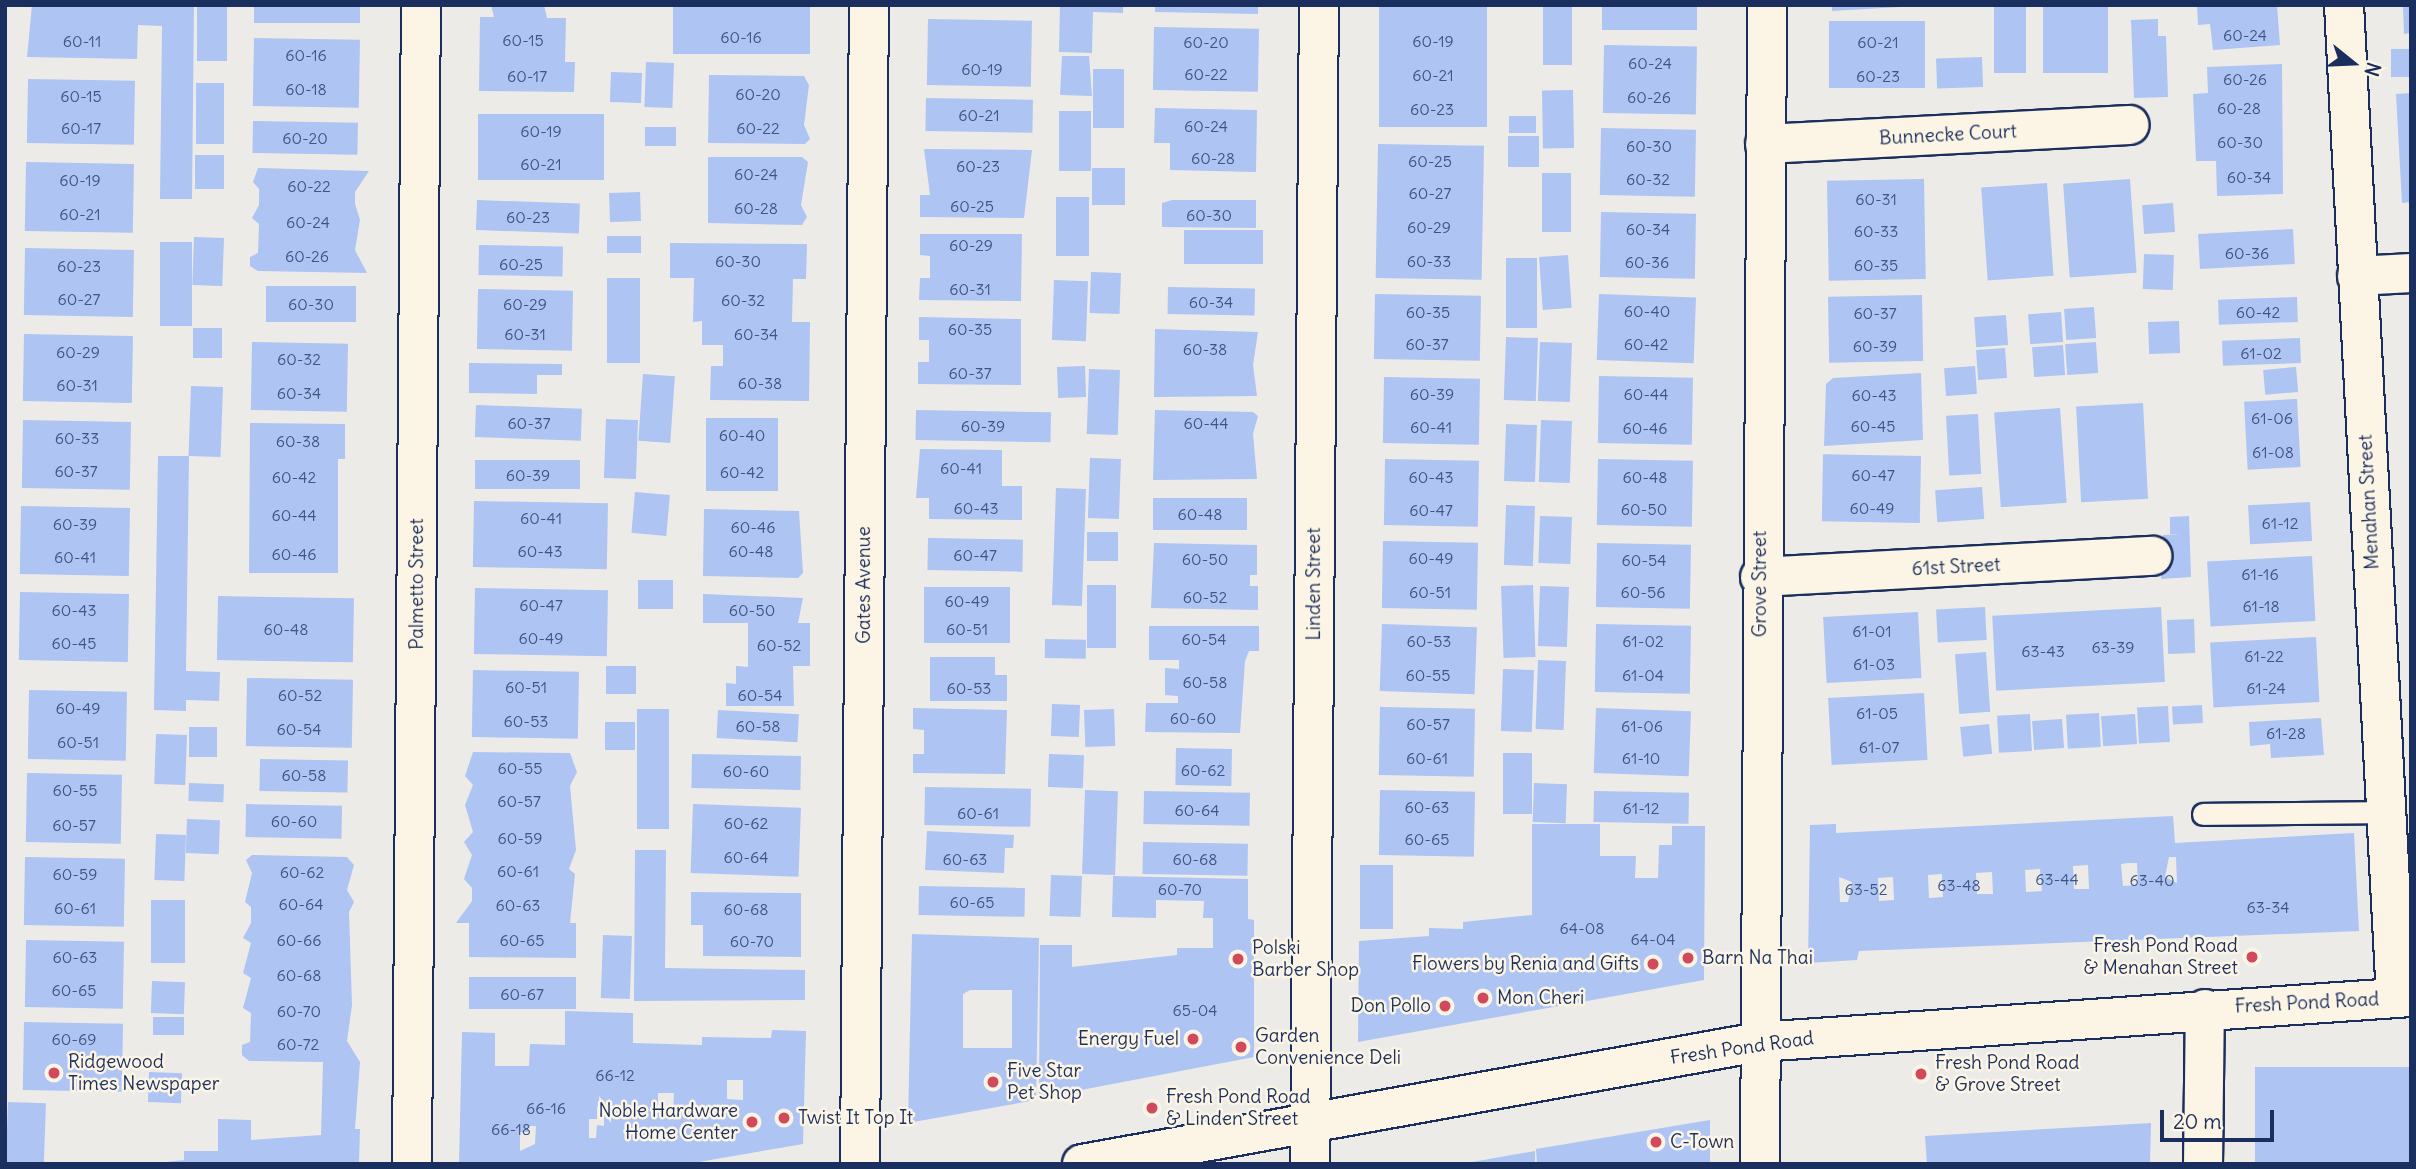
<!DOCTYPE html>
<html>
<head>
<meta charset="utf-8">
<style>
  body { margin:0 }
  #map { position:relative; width:2416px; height:1169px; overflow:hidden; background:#ecebe8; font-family:Delius,sans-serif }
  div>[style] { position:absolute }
  .building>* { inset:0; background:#aec4f3; transform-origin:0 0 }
  .roads { filter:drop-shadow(2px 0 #1b2f5e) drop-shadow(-2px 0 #1b2f5e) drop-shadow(0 2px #1b2f5e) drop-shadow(0 -2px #1b2f5e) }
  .lane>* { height:21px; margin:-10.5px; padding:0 10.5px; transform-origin:10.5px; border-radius:10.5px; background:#fcf5e5 }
  .street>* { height:38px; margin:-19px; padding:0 19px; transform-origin:19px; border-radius:19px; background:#fcf5e5 }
  .secondary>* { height:38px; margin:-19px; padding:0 19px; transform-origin:19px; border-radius:19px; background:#fcf5e5 }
  .dots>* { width:19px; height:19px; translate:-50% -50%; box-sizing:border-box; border:4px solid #fcf5e5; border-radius:50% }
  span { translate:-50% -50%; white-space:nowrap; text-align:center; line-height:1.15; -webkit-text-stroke:5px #fcf5e5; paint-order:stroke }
  .number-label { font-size:16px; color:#405483 }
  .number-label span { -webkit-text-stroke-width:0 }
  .street-label { font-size:19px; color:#1b2f5e }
  .poi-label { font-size:19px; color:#1b2f5e }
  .right { translate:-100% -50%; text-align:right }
  .left { translate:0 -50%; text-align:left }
  .frame { position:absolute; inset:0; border:7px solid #1b2f5e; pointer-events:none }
  .north { position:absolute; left:2318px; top:28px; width:70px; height:70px; -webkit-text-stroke:5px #fcf5e5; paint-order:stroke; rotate:108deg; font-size:19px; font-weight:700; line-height:28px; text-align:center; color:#1b2f5e }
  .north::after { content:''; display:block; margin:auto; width:24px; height:32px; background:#1b2f5e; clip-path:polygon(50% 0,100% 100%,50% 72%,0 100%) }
  .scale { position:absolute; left:2160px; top:1110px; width:114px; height:32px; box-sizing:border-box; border:4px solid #1b2f5e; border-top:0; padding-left:9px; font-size:21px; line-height:24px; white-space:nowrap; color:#1b2f5e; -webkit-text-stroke:5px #fcf5e5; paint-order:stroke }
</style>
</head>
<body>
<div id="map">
  <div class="building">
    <div style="clip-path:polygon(32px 5px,194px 5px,192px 199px,160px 199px,162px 26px,138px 25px,137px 59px,27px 57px)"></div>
    <div style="left:197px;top:5px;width:30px;height:56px"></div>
    <div style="left:254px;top:5px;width:106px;height:18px"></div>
    <div style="clip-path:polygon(491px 5px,544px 5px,547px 18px,566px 18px,565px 62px,575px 62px,574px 92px,479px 91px,480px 17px,494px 17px)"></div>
    <div style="left:673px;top:5px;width:137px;height:49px"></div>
    <div style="clip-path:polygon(1060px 5px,1123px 5px,1123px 13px,1093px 12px,1092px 53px,1059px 52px)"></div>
    <div style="clip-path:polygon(1155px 5px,1258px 5px,1258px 14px,1155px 12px)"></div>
    <div style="left:1379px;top:5px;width:108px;height:122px"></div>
    <div style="left:1602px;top:5px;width:95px;height:25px"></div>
    <div style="clip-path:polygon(1832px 5px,1899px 5px,1900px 7px,1832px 11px)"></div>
    <div style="left:1994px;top:5px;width:32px;height:68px"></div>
    <div style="left:2043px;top:5px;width:65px;height:68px"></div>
    <div style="clip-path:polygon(2277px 5px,2280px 45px,2213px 50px,2210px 24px,2198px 25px,2197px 6px)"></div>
    <div style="clip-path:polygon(2403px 6px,2411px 6px,2411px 33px,2404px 34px)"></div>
    <div style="left:1543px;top:7px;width:29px;height:58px"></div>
    <div style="left:928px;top:19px;width:104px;height:66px;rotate:1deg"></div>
    <div style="clip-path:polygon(2158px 19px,2158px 36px,2166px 36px,2168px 97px,2134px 98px,2131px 20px)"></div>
    <div style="left:1925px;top:21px;width:67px;height:96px;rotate:90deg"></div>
    <div style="left:1154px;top:27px;width:105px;height:63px;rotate:1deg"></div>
    <div style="left:254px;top:38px;width:106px;height:68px;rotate:1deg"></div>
    <div style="left:1604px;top:45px;width:93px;height:68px;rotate:1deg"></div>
    <div style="left:2411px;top:49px;width:28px;height:20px;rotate:90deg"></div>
    <div style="clip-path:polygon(1062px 56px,1089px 56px,1092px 96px,1060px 95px)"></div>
    <div style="left:1982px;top:57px;width:30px;height:46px;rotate:88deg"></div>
    <div style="left:646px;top:62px;width:28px;height:45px;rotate:2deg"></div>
    <div style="clip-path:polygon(2282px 64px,2283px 194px,2217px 196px,2216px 161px,2196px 161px,2193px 94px,2208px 93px,2207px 67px)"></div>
    <div style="left:1093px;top:69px;width:31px;height:59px"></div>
    <div style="left:611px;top:72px;width:31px;height:30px;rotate:2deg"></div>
    <div style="clip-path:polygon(709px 75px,804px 76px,809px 85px,804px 125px,810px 139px,805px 144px,708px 143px)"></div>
    <div style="left:28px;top:79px;width:107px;height:64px;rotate:1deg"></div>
    <div style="left:196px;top:83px;width:28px;height:61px"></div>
    <div style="left:1573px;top:90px;width:58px;height:31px;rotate:89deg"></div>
    <div style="clip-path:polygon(2411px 93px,2411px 202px,2402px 203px,2396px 94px)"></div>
    <div style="left:926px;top:98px;width:107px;height:33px;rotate:1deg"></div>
    <div style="clip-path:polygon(1155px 108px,1257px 110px,1256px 172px,1170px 170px,1170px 143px,1154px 143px)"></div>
    <div style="left:1059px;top:111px;width:32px;height:60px"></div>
    <div style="left:478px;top:114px;width:126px;height:66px"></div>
    <div style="left:1509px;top:116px;width:27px;height:17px"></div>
    <div style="left:253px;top:121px;width:105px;height:32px;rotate:1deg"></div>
    <div style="left:645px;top:127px;width:31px;height:19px"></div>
    <div style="left:1601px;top:128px;width:95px;height:67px;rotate:1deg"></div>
    <div style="left:1508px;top:136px;width:31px;height:31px"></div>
    <div style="left:1378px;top:144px;width:106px;height:134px;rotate:1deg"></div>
    <div style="clip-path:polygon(924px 149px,1032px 150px,1024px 218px,920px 217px,920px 195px,930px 195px)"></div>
    <div style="left:195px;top:155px;width:29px;height:34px"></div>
    <div style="clip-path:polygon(708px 157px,802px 157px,808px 162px,801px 205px,807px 217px,802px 225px,708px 223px)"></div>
    <div style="left:26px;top:162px;width:108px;height:69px;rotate:1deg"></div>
    <div style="clip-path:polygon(258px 168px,369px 171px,355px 192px,355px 204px,360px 220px,355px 250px,367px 273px,258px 271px,250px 266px,250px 257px,258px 253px,259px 224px,252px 218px,259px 205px,259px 189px,253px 182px)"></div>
    <div style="left:1092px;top:168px;width:33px;height:37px"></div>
    <div style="left:1542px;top:173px;width:29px;height:59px"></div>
    <div style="left:1924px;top:179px;width:100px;height:97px;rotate:89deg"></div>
    <div style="left:2130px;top:179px;width:94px;height:67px;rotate:86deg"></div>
    <div style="left:2047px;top:183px;width:93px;height:66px;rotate:86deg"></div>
    <div style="left:640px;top:192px;width:29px;height:31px;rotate:88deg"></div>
    <div style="left:1056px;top:197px;width:33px;height:59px"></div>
    <div style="left:477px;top:200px;width:103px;height:30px;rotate:2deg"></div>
    <div style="clip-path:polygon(1172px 200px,1256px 200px,1256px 228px,1162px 227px,1162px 203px)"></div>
    <div style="left:2173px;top:203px;width:29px;height:31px;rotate:86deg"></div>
    <div style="left:1601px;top:212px;width:95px;height:65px;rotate:1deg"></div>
    <div style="left:2293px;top:229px;width:35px;height:95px;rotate:87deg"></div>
    <div style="left:1184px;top:230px;width:79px;height:34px"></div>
    <div style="clip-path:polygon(920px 234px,1022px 234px,1021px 301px,919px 300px,920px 278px,930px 278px,930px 256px,920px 255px)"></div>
    <div style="left:641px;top:236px;width:17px;height:34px;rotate:90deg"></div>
    <div style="left:194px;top:237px;width:30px;height:48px;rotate:2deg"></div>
    <div style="left:160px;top:242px;width:32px;height:84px"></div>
    <div style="clip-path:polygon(670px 243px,807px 244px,806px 279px,793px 279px,792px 322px,810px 322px,809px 401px,710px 400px,711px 366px,723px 366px,723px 345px,702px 345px,702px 321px,693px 322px,694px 278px,670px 278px)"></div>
    <div style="left:479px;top:245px;width:84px;height:30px;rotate:1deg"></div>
    <div style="left:25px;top:248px;width:109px;height:67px;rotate:1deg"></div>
    <div style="left:2144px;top:254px;width:30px;height:35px;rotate:2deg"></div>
    <div style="left:1568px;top:255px;width:53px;height:29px;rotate:86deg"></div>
    <div style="left:1506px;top:258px;width:31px;height:70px"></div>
    <div style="left:1091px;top:272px;width:30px;height:41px;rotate:2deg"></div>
    <div style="left:607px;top:278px;width:33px;height:85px"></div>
    <div style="left:1054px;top:280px;width:34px;height:60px;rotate:2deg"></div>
    <div style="left:266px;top:286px;width:90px;height:36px"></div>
    <div style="left:1168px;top:287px;width:87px;height:27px;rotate:1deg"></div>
    <div style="left:478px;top:289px;width:95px;height:60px;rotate:1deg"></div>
    <div style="left:1375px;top:294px;width:106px;height:65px;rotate:1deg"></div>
    <div style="left:1599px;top:294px;width:97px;height:66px;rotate:2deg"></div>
    <div style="left:1922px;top:295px;width:66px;height:94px;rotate:89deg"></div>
    <div style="left:2297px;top:297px;width:25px;height:79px;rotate:88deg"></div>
    <div style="left:2094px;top:307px;width:31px;height:30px;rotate:86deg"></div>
    <div style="left:2061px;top:312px;width:30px;height:33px;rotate:86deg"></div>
    <div style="left:2006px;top:315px;width:30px;height:32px;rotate:86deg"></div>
    <div style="clip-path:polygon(919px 317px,1021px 319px,1021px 385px,918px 384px,918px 362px,929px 362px,929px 340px,919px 340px)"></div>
    <div style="left:2179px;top:321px;width:32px;height:31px;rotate:88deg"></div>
    <div style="left:193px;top:328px;width:29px;height:30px"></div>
    <div style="clip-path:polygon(1155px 329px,1258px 332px,1253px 365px,1257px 396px,1154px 397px)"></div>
    <div style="left:24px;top:334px;width:109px;height:67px;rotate:1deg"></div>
    <div style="left:1506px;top:337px;width:32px;height:63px;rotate:2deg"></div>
    <div style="left:2300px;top:338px;width:25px;height:78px;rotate:88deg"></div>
    <div style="left:252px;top:342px;width:96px;height:68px;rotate:1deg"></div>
    <div style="left:1540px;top:342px;width:32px;height:59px;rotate:2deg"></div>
    <div style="left:2096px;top:342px;width:31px;height:31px;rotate:86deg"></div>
    <div style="left:2063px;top:345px;width:30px;height:31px;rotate:86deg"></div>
    <div style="left:2005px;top:348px;width:30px;height:29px;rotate:86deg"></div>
    <div style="clip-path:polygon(469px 363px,562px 364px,562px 375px,537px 375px,537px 394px,469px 393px)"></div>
    <div style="left:1085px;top:366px;width:31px;height:28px;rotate:88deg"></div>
    <div style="left:1975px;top:366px;width:28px;height:31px;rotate:86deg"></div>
    <div style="left:2296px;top:367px;width:25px;height:33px;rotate:85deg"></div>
    <div style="left:1089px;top:369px;width:31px;height:65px;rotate:2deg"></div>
    <div style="clip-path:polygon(1921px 373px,1923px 440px,1824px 446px,1826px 384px,1833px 378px)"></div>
    <div style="left:643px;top:374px;width:32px;height:67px;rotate:4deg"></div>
    <div style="left:1599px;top:376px;width:94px;height:67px;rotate:1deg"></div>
    <div style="left:1384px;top:377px;width:96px;height:66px;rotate:1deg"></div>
    <div style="left:191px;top:386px;width:32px;height:70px;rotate:2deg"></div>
    <div style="left:2297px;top:399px;width:68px;height:53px;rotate:87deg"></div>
    <div style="left:2143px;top:403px;width:96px;height:67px;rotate:87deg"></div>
    <div style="left:476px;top:405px;width:106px;height:32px;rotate:2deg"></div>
    <div style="left:2060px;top:408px;width:95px;height:66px;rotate:86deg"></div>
    <div style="left:916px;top:410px;width:135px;height:30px;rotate:1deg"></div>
    <div style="clip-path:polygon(1155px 410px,1253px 412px,1258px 416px,1253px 434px,1257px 479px,1153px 480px)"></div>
    <div style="left:1978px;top:414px;width:60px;height:32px;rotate:87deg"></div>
    <div style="left:706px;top:418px;width:72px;height:73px"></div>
    <div style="left:606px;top:419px;width:32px;height:59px;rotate:2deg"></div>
    <div style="left:23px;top:420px;width:108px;height:68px;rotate:1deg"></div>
    <div style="left:1541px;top:420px;width:31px;height:62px;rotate:2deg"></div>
    <div style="clip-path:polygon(250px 423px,345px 424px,345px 459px,338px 459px,338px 573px,249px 573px)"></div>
    <div style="left:1506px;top:424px;width:31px;height:57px;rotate:2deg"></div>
    <div style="clip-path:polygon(920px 449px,1002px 450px,1002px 486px,1022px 486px,1022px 520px,929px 519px,929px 498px,916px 498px)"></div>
    <div style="clip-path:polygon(158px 456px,189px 456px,186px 671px,220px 672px,219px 701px,186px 700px,186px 711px,154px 710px)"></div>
    <div style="left:1921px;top:456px;width:67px;height:98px;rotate:91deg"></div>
    <div style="left:1090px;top:458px;width:31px;height:60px;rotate:2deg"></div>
    <div style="left:1385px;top:459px;width:94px;height:66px;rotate:1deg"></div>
    <div style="left:1598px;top:459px;width:95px;height:66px;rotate:1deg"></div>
    <div style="left:475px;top:460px;width:105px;height:29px"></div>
    <div style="left:1982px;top:487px;width:32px;height:47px;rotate:86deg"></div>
    <div style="left:1056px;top:488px;width:30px;height:117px;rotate:2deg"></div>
    <div style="left:635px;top:492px;width:35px;height:41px;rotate:5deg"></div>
    <div style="left:1153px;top:498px;width:94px;height:32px"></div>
    <div style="left:474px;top:501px;width:134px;height:66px;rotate:1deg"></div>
    <div style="left:2310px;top:502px;width:39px;height:62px;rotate:87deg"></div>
    <div style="left:1506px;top:505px;width:29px;height:60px;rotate:2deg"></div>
    <div style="left:21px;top:506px;width:109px;height:68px;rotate:1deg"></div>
    <div style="clip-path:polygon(704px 509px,799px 511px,803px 573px,798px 578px,703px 576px)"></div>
    <div style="left:1540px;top:516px;width:32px;height:47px;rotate:2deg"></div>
    <div style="clip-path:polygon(2189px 516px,2191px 577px,2161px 579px,2163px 535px,2181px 534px,2170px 534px,2170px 517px)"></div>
    <div style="left:1087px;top:532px;width:31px;height:29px"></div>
    <div style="left:928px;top:538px;width:95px;height:32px;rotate:1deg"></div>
    <div style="left:1383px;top:541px;width:95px;height:67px;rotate:1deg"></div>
    <div style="clip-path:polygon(1154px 543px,1257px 545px,1257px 575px,1250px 575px,1250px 586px,1258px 586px,1258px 610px,1151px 608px)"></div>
    <div style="left:1597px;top:543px;width:94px;height:64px;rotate:1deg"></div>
    <div style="left:2312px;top:556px;width:65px;height:105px;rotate:87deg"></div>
    <div style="left:673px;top:580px;width:29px;height:35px;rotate:90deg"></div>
    <div style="left:1087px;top:585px;width:29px;height:63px"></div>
    <div style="left:1533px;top:585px;width:72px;height:32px;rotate:88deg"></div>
    <div style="left:1540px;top:586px;width:29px;height:60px;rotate:2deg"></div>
    <div style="left:924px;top:587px;width:86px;height:56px"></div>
    <div style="left:475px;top:588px;width:133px;height:66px;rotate:1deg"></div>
    <div style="left:20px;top:592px;width:109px;height:68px;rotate:1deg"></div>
    <div style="clip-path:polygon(703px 594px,803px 598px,798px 623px,810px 623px,810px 666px,793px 666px,794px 706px,726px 706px,726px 683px,736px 684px,736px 666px,748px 667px,748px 623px,703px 623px)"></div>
    <div style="left:218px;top:596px;width:136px;height:64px;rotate:1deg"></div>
    <div style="left:1985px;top:607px;width:33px;height:49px;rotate:87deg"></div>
    <div style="left:2161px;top:607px;width:75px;height:169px;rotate:87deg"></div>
    <div style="left:1918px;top:612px;width:66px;height:95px;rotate:87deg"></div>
    <div style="left:2194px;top:619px;width:34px;height:27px;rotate:88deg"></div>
    <div style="left:1382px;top:624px;width:95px;height:67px;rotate:2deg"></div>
    <div style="left:1596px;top:624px;width:95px;height:68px;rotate:1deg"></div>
    <div style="clip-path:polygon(1149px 626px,1259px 626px,1259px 651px,1249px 651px,1245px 661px,1240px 733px,1145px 732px,1146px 703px,1178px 703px,1178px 696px,1165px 695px,1165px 668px,1179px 669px,1179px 660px,1149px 660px)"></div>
    <div style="left:2316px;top:637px;width:65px;height:106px;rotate:87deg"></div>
    <div style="left:1045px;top:639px;width:41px;height:19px;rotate:1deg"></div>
    <div style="left:1986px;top:652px;width:60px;height:31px;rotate:86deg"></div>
    <div style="clip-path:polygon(930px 657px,995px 657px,995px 675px,1007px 675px,1007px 701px,930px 701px)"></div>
    <div style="left:1538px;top:660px;width:28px;height:69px;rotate:2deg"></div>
    <div style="left:606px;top:666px;width:30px;height:28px"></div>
    <div style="left:1503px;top:669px;width:31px;height:62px;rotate:2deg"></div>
    <div style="left:473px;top:670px;width:106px;height:67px;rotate:1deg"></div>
    <div style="left:247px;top:678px;width:106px;height:68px;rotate:1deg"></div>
    <div style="left:29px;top:690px;width:98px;height:69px;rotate:1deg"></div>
    <div style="left:1924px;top:693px;width:67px;height:96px;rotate:87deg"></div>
    <div style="left:1052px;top:704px;width:28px;height:32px;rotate:2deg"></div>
    <div style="left:2202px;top:705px;width:18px;height:30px;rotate:87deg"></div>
    <div style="left:2168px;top:706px;width:36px;height:31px;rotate:87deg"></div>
    <div style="left:1380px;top:707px;width:95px;height:68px;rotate:1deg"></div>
    <div style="clip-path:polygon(913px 708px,1007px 710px,1005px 774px,913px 773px,913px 754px,924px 754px,924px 730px,913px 729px)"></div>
    <div style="left:1596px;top:708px;width:95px;height:65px;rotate:2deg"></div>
    <div style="left:637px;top:709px;width:32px;height:120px"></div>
    <div style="left:1114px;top:709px;width:37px;height:30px;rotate:88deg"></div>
    <div style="left:718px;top:710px;width:81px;height:28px;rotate:3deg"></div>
    <div style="left:2099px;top:713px;width:34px;height:33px;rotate:87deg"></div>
    <div style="left:2030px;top:714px;width:37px;height:33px;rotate:87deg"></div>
    <div style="left:2135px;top:714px;width:30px;height:34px;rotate:86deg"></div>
    <div style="clip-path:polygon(2321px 718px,2324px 755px,2271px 758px,2270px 744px,2250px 746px,2249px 722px)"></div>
    <div style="left:2062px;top:719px;width:29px;height:30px;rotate:86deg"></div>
    <div style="left:605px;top:722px;width:30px;height:28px"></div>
    <div style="left:1989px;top:724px;width:30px;height:29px;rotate:84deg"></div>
    <div style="left:189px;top:727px;width:28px;height:30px"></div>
    <div style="left:156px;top:734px;width:31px;height:50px;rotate:2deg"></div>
    <div style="left:1176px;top:748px;width:56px;height:37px;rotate:1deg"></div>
    <div style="clip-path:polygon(473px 752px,570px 753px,577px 772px,570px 786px,576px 850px,569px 869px,575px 874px,570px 923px,576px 923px,576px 958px,469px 957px,469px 923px,456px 923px,472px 901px,472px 888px,464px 879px,472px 855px,464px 842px,473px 832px,465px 805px,473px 785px,465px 776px)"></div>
    <div style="left:1503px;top:753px;width:29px;height:61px"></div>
    <div style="left:692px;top:754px;width:109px;height:34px;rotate:1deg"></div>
    <div style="left:1049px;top:754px;width:35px;height:33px;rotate:2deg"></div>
    <div style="left:260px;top:759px;width:88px;height:32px;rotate:1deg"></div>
    <div style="left:27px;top:773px;width:95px;height:69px;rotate:1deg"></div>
    <div style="left:189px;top:783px;width:35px;height:18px;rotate:2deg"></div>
    <div style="left:1534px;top:783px;width:33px;height:39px;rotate:2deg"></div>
    <div style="left:925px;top:787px;width:106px;height:38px;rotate:1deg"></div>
    <div style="left:1085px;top:790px;width:33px;height:84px;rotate:2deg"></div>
    <div style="left:1380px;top:790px;width:95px;height:65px;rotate:1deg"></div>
    <div style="left:1144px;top:791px;width:106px;height:33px;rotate:1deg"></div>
    <div style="left:1594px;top:791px;width:95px;height:31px;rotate:1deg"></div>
    <div style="left:246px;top:804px;width:96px;height:33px;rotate:1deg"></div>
    <div style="left:693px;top:804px;width:108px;height:69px;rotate:2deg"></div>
    <div style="clip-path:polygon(evenodd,2173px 816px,2175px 843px,2354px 833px,2359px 931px,1859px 951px,1857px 960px,1808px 963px,1810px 825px,1836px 824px,1836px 833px,2173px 816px,2169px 857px,2176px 857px,2177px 883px,2165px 877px,2169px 857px,2173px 816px,2128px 863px,2137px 863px,2138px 885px,2123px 886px,2121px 864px,2128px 863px,2173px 816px,2088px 865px,2089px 889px,2074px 889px,2073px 866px,2088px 865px,2173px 816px,2040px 869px,2042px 891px,2026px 892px,2025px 870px,2040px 869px,2173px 816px,1992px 872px,1993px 894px,1977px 894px,1976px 873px,1992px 872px,2173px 816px,1942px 874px,1943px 897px,1929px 898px,1928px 875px,1942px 874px,2173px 816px,1839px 877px,1852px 882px,1848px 902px,1840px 902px,1839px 877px,2173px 816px,1893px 877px,1894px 900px,1879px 901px,1878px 878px,1893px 877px)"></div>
    <div style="left:187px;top:819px;width:33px;height:34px;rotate:2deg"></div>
    <div style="clip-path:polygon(1532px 824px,1600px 824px,1600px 856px,1636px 856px,1635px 878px,1658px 878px,1659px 845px,1672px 845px,1672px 826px,1705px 826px,1704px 980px,1358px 1042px,1359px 941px,1429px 936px,1429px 928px,1463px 929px,1463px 922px,1532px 915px)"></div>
    <div style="clip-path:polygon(927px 831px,1014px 835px,1013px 848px,1005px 848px,1004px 873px,925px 870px)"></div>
    <div style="left:156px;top:834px;width:30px;height:46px;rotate:2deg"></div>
    <div style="left:1143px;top:842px;width:105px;height:32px;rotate:1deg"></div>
    <div style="clip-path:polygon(635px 850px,666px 850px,665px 968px,805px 970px,805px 1000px,634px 1001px)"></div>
    <div style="clip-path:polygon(252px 855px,347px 857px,354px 865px,347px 890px,354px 902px,349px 912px,352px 1005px,347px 1041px,360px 1062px,355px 1129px,360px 1129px,359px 1164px,148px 1164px,184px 1160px,184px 1151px,218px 1151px,218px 1119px,251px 1120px,251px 1140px,321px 1135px,323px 1062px,249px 1061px,242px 1055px,242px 1045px,250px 1042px,251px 1013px,243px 1008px,251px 978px,243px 973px,251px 943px,243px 938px,251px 923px,251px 907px,245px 902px,252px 873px,246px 860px)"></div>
    <div style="left:25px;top:857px;width:100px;height:68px;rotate:1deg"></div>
    <div style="left:1360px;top:865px;width:33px;height:64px"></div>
    <div style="left:1051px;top:875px;width:31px;height:41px;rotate:2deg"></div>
    <div style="clip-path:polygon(1113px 876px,1248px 879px,1248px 919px,1254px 920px,1254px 1057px,1039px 1098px,1040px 945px,1072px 945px,1072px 967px,1177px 955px,1177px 948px,1213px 948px,1213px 918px,1203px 918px,1204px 901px,1156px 900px,1156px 918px,1112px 917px)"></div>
    <div style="left:919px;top:886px;width:106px;height:29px;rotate:1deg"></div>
    <div style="clip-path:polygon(691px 892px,801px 893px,801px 957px,703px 956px,703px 925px,691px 925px)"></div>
    <div style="left:151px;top:900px;width:34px;height:63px"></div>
    <div style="clip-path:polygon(evenodd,912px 934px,1039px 938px,1036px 1100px,908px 1123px,912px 934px,970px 990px,1012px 990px,1012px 1048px,963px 1048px,963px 994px,970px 990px)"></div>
    <div style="left:603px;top:935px;width:29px;height:63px;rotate:2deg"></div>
    <div style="left:26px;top:940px;width:98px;height:67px;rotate:1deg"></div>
    <div style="left:576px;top:977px;width:32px;height:107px;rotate:90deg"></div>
    <div style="left:152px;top:981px;width:33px;height:32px;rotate:2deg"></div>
    <div style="clip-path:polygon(evenodd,565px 1011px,633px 1013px,633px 1043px,702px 1045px,702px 1037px,771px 1038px,772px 1030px,806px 1031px,803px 1144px,687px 1164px,459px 1164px,462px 1032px,495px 1033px,495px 1066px,529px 1066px,530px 1044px,565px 1045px,565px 1011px,727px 1080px,743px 1080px,743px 1100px,727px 1099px,727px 1080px,565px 1011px,658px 1093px,674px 1093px,673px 1113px,658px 1112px,658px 1093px,565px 1011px,597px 1107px,604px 1108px,604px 1126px,597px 1125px,596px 1138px,589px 1138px,589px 1119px,597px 1119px,597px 1107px,565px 1011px,528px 1126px,536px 1126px,535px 1144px,520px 1151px,520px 1132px,528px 1132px,528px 1126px)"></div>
    <div style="left:153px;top:1017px;width:31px;height:18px"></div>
    <div style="left:24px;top:1022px;width:99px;height:68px;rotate:1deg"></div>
    <div style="left:2411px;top:1067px;width:97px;height:156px;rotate:90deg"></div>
    <div style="left:149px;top:1072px;width:33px;height:30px;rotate:2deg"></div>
    <div style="left:8px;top:1102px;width:38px;height:62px;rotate:2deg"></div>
    <div style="clip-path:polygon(1710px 1120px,1710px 1164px,1537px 1164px,1536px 1149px)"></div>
    <div style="clip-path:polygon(2151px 1123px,2150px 1164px,1927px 1164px,1925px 1136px)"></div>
    <div style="clip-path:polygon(1535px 1151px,1535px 1164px,1472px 1164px,1472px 1162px)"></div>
  </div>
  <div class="roads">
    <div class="lane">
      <div style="left:2203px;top:814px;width:183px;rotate:-0.6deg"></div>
    </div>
    <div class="street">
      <div style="left:2344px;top:5px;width:994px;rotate:87deg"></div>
      <div style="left:1765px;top:144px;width:365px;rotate:-3deg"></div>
      <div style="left:2357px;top:276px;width:54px;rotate:-3.2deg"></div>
      <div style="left:1760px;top:577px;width:393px;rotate:-3.1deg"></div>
      <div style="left:412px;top:1164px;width:1159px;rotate:-89.56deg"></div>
      <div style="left:860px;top:1164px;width:1159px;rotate:-89.56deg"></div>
      <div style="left:1310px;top:1164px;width:1159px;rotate:-89.56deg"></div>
      <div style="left:1760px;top:1164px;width:1159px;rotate:-89.65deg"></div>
      <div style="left:2203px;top:1164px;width:155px;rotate:-89.3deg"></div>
    </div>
    <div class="secondary">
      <div style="left:1082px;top:1164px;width:688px;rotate:-10.22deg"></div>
      <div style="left:1759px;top:1042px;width:654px;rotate:-3.95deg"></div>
    </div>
  </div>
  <div class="dots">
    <div style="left:2252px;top:957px;background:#d1495b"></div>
    <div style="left:1688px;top:958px;background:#d1495b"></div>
    <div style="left:1238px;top:959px;background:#d1495b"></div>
    <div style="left:1653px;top:964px;background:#d1495b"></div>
    <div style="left:1483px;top:998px;background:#d1495b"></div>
    <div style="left:1445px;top:1006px;background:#d1495b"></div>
    <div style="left:1193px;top:1039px;background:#d1495b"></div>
    <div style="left:1241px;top:1047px;background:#d1495b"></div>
    <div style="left:54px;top:1073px;background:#d1495b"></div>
    <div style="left:1921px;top:1074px;background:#d1495b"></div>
    <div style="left:993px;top:1082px;background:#d1495b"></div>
    <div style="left:1152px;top:1108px;background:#d1495b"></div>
    <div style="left:784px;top:1118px;background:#d1495b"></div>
    <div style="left:752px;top:1122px;background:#d1495b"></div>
    <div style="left:1656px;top:1142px;background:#d1495b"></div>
  </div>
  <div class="number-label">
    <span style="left:2245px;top:35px">60-24</span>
    <span style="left:741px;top:37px">60-16</span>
    <span style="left:523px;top:40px">60-15</span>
    <span style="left:82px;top:41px">60-11</span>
    <span style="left:1433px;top:41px">60-19</span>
    <span style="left:1206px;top:42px">60-20</span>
    <span style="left:1878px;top:42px">60-21</span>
    <span style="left:306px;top:55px">60-16</span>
    <span style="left:1650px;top:63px">60-24</span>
    <span style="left:982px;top:69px">60-19</span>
    <span style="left:1206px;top:74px">60-22</span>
    <span style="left:1433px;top:75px">60-21</span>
    <span style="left:527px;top:76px">60-17</span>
    <span style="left:1878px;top:76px">60-23</span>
    <span style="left:2245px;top:79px">60-26</span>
    <span style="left:306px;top:89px">60-18</span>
    <span style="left:758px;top:94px">60-20</span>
    <span style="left:81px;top:96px">60-15</span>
    <span style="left:1649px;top:97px">60-26</span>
    <span style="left:2239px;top:108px">60-28</span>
    <span style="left:1432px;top:109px">60-23</span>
    <span style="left:979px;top:115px">60-21</span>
    <span style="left:1206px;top:126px">60-24</span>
    <span style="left:81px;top:128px">60-17</span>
    <span style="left:758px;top:128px">60-22</span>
    <span style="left:541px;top:131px">60-19</span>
    <span style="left:305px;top:138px">60-20</span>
    <span style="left:2240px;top:142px">60-30</span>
    <span style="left:1649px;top:146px">60-30</span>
    <span style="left:1213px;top:158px">60-28</span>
    <span style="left:1430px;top:161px">60-25</span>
    <span style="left:541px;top:164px">60-21</span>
    <span style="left:978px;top:166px">60-23</span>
    <span style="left:756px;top:174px">60-24</span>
    <span style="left:2249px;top:177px">60-34</span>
    <span style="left:1648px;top:179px">60-32</span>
    <span style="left:80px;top:180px">60-19</span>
    <span style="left:309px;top:186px">60-22</span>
    <span style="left:1430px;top:193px">60-27</span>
    <span style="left:1876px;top:199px">60-31</span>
    <span style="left:972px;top:206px">60-25</span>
    <span style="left:756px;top:208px">60-28</span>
    <span style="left:80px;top:214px">60-21</span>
    <span style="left:1209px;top:215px">60-30</span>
    <span style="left:528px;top:217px">60-23</span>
    <span style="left:308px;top:222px">60-24</span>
    <span style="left:1429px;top:227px">60-29</span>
    <span style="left:1648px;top:229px">60-34</span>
    <span style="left:1876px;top:231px">60-33</span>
    <span style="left:971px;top:245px">60-29</span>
    <span style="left:2247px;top:253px">60-36</span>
    <span style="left:307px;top:256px">60-26</span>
    <span style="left:738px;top:261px">60-30</span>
    <span style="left:1429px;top:261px">60-33</span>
    <span style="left:1647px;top:262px">60-36</span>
    <span style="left:521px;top:264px">60-25</span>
    <span style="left:1876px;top:265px">60-35</span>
    <span style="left:79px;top:266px">60-23</span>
    <span style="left:970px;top:289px">60-31</span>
    <span style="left:79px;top:299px">60-27</span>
    <span style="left:743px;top:300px">60-32</span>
    <span style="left:1211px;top:302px">60-34</span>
    <span style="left:311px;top:304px">60-30</span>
    <span style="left:525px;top:304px">60-29</span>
    <span style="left:1647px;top:311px">60-40</span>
    <span style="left:1428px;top:312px">60-35</span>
    <span style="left:2258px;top:312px">60-42</span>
    <span style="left:1875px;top:313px">60-37</span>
    <span style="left:970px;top:329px">60-35</span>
    <span style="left:525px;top:334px">60-31</span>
    <span style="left:756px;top:334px">60-34</span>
    <span style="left:1427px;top:344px">60-37</span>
    <span style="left:1646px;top:344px">60-42</span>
    <span style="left:1875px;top:346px">60-39</span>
    <span style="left:1205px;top:349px">60-38</span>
    <span style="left:78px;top:352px">60-29</span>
    <span style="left:2261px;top:353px">61-02</span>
    <span style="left:299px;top:359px">60-32</span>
    <span style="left:970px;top:373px">60-37</span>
    <span style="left:760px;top:383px">60-38</span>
    <span style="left:77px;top:385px">60-31</span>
    <span style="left:299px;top:393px">60-34</span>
    <span style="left:1432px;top:394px">60-39</span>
    <span style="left:1646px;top:394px">60-44</span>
    <span style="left:1874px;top:395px">60-43</span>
    <span style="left:2272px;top:418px">61-06</span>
    <span style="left:529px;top:423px">60-37</span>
    <span style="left:1206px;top:423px">60-44</span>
    <span style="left:983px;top:426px">60-39</span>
    <span style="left:1873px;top:426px">60-45</span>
    <span style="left:1431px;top:427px">60-41</span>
    <span style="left:1645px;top:428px">60-46</span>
    <span style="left:742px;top:435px">60-40</span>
    <span style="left:77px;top:438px">60-33</span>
    <span style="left:298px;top:441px">60-38</span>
    <span style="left:2273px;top:452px">61-08</span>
    <span style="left:961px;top:468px">60-41</span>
    <span style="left:76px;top:471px">60-37</span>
    <span style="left:742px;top:472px">60-42</span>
    <span style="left:528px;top:475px">60-39</span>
    <span style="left:1873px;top:475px">60-47</span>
    <span style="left:294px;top:477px">60-42</span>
    <span style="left:1431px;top:477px">60-43</span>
    <span style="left:1645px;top:477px">60-48</span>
    <span style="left:976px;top:508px">60-43</span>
    <span style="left:1872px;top:508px">60-49</span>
    <span style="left:1644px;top:509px">60-50</span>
    <span style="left:1431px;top:510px">60-47</span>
    <span style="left:1200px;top:514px">60-48</span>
    <span style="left:294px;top:515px">60-44</span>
    <span style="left:541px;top:518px">60-41</span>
    <span style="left:2280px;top:523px">61-12</span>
    <span style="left:75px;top:524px">60-39</span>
    <span style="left:753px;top:527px">60-46</span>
    <span style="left:540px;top:551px">60-43</span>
    <span style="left:751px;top:551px">60-48</span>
    <span style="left:294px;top:554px">60-46</span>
    <span style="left:975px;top:555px">60-47</span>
    <span style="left:75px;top:557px">60-41</span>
    <span style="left:1431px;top:558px">60-49</span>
    <span style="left:1205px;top:559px">60-50</span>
    <span style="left:1644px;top:560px">60-54</span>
    <span style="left:2260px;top:574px">61-16</span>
    <span style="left:1430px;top:592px">60-51</span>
    <span style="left:1643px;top:592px">60-56</span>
    <span style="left:1205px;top:597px">60-52</span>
    <span style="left:967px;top:601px">60-49</span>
    <span style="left:541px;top:605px">60-47</span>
    <span style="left:2261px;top:606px">61-18</span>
    <span style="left:74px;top:610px">60-43</span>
    <span style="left:752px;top:610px">60-50</span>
    <span style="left:286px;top:629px">60-48</span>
    <span style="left:967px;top:629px">60-51</span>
    <span style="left:1872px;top:631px">61-01</span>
    <span style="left:541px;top:638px">60-49</span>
    <span style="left:1204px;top:639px">60-54</span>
    <span style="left:1429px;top:641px">60-53</span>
    <span style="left:1643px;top:641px">61-02</span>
    <span style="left:74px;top:643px">60-45</span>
    <span style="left:779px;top:645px">60-52</span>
    <span style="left:2113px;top:647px">63-39</span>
    <span style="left:2043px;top:651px">63-43</span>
    <span style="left:2264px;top:656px">61-22</span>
    <span style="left:1874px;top:664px">61-03</span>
    <span style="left:1428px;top:675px">60-55</span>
    <span style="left:1643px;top:675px">61-04</span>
    <span style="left:1205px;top:682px">60-58</span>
    <span style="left:526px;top:687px">60-51</span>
    <span style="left:969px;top:688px">60-53</span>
    <span style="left:2266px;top:688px">61-24</span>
    <span style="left:300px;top:695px">60-52</span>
    <span style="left:760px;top:695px">60-54</span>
    <span style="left:78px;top:708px">60-49</span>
    <span style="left:1877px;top:713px">61-05</span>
    <span style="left:1193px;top:718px">60-60</span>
    <span style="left:526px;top:721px">60-53</span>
    <span style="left:1428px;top:724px">60-57</span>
    <span style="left:758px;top:726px">60-58</span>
    <span style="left:1642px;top:726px">61-06</span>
    <span style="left:299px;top:729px">60-54</span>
    <span style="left:2286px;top:733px">61-28</span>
    <span style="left:78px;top:742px">60-51</span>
    <span style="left:1879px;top:747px">61-07</span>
    <span style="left:1427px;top:758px">60-61</span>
    <span style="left:1641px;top:758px">61-10</span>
    <span style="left:520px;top:768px">60-55</span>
    <span style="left:1203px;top:770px">60-62</span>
    <span style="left:746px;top:771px">60-60</span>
    <span style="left:304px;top:775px">60-58</span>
    <span style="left:75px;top:790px">60-55</span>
    <span style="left:519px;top:801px">60-57</span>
    <span style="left:1427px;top:807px">60-63</span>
    <span style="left:1641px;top:808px">61-12</span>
    <span style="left:1197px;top:810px">60-64</span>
    <span style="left:978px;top:813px">60-61</span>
    <span style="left:294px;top:821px">60-60</span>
    <span style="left:746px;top:823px">60-62</span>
    <span style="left:74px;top:825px">60-57</span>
    <span style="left:520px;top:838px">60-59</span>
    <span style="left:1427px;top:839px">60-65</span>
    <span style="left:746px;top:857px">60-64</span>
    <span style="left:965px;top:859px">60-63</span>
    <span style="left:1195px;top:859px">60-68</span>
    <span style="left:518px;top:871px">60-61</span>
    <span style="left:302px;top:872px">60-62</span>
    <span style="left:75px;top:874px">60-59</span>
    <span style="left:2057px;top:879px">63-44</span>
    <span style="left:2152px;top:880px">63-40</span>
    <span style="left:1959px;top:885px">63-48</span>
    <span style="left:1180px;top:889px">60-70</span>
    <span style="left:1866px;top:889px">63-52</span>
    <span style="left:972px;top:902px">60-65</span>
    <span style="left:301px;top:904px">60-64</span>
    <span style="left:518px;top:905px">60-63</span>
    <span style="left:2268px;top:907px">63-34</span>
    <span style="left:75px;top:908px">60-61</span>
    <span style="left:746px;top:909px">60-68</span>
    <span style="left:1582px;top:928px">64-08</span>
    <span style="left:1653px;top:939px">64-04</span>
    <span style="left:299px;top:940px">60-66</span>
    <span style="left:522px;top:940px">60-65</span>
    <span style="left:752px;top:941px">60-70</span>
    <span style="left:75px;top:957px">60-63</span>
    <span style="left:299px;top:975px">60-68</span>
    <span style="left:74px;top:990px">60-65</span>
    <span style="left:522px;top:994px">60-67</span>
    <span style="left:1195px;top:1010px">65-04</span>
    <span style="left:299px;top:1011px">60-70</span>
    <span style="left:74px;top:1039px">60-69</span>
    <span style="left:298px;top:1044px">60-72</span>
    <span style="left:615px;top:1075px">66-12</span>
    <span style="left:546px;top:1108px">66-16</span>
    <span style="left:511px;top:1129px">66-18</span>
  </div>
  <div class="street-label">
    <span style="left:1948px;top:135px;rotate:-3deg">Bunnecke Court</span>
    <span style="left:2369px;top:502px;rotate:-93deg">Menahan Street</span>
    <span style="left:1956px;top:567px;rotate:-3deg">61st Street</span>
    <span style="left:417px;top:584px;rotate:-90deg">Palmetto Street</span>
    <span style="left:1314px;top:584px;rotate:-90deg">Linden Street</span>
    <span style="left:1760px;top:584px;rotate:-90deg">Grove Street</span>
    <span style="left:864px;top:585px;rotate:-90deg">Gates Avenue</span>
    <span style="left:2307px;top:1003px;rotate:-3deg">Fresh Pond Road</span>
    <span style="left:1742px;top:1048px;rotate:-8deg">Fresh Pond Road</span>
  </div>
  <div class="poi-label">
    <span class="right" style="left:2238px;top:957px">Fresh Pond Road<br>&amp; Menahan Street</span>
    <span class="left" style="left:1252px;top:959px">Polski<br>Barber Shop</span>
    <span class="left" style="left:1702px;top:958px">Barn Na Thai</span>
    <span class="right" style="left:1639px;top:964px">Flowers by Renia and Gifts</span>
    <span class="left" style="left:1497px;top:998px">Mon Cheri</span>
    <span class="right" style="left:1431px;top:1006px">Don Pollo</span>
    <span class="left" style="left:1255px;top:1047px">Garden<br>Convenience Deli</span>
    <span class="right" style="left:1179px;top:1039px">Energy Fuel</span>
    <span class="left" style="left:68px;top:1073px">Ridgewood<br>Times Newspaper</span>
    <span class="left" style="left:1935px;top:1074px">Fresh Pond Road<br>&amp; Grove Street</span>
    <span class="left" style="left:1007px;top:1082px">Five Star<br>Pet Shop</span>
    <span class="left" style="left:1166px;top:1108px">Fresh Pond Road<br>&amp; Linden Street</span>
    <span class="right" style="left:738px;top:1122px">Noble Hardware<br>Home Center</span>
    <span class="left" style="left:798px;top:1118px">Twist It Top It</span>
    <span class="left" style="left:1670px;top:1142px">C-Town</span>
  </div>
  <div class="frame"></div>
  <div class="north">N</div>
  <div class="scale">20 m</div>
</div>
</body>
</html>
